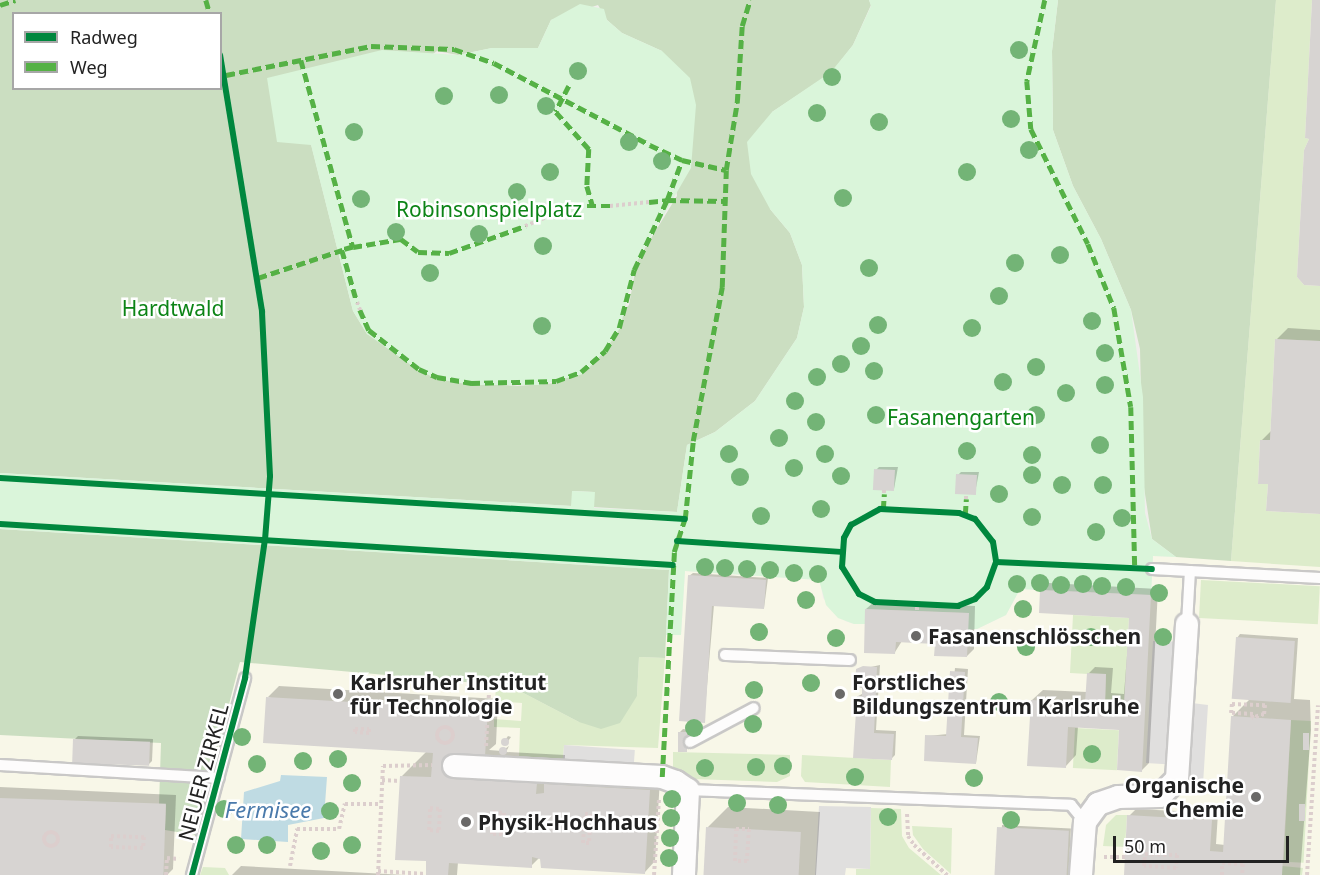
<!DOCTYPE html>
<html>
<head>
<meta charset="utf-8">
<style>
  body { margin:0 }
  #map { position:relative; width:1320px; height:875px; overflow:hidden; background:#f0eeeb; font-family:"Noto Sans",sans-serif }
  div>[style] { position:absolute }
  .education>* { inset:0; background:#f8f7e8 }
  .grass>* { inset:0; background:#ddeccb; transform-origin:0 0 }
  .forest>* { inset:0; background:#cbdec1 }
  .park>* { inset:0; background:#daf5da }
  .parking>* { inset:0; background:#e0dfde; transform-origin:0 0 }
  .water>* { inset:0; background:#bfdbe3 }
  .shadow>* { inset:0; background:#0003; transform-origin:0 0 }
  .building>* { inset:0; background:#d7d4d2; transform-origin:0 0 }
  .round { border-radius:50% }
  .path>* { height:4px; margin-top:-2px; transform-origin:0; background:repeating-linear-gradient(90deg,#dccecd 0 3px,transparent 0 6px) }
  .path>.ring { margin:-2px; padding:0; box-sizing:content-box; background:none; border:4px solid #dccecd; border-radius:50% }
  .roads { filter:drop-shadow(2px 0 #c9c8c7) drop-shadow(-2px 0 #c9c8c7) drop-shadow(0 2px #c9c8c7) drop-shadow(0 -2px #c9c8c7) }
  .service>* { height:10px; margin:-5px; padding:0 5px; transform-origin:5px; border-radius:5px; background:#fdfcfc }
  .minor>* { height:22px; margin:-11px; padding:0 11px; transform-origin:11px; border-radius:11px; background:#fdfcfc }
  .quiet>* { height:4.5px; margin-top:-2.25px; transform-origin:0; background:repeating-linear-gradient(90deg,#55b145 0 9px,transparent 0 13.5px) }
  .cycleway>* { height:6px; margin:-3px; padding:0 3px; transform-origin:3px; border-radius:3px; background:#00873e }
  .trees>* { width:18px; height:18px; margin:-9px; border-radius:50%; background:#73b476 }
  .dots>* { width:16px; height:16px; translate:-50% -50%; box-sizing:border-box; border:3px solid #fff; border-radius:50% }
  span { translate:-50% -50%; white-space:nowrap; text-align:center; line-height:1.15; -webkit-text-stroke:5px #fff; paint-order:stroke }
  .park-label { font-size:21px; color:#0c8416 }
  .poi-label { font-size:21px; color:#222; font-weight:700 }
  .left { translate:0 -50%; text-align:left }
  .right { translate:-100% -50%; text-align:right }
  .street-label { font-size:21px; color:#222 }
  .water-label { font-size:22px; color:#4a7aab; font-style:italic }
  .legend { position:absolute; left:12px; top:12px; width:210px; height:78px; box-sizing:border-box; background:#fff; border:2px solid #a7a7a7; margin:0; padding:8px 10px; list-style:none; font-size:18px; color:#222 }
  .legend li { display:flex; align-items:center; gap:12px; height:30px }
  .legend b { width:30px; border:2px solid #a7a7a7 }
  .scale { position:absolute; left:1113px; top:836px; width:176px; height:27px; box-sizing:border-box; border:3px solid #222; border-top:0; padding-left:8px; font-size:18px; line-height:21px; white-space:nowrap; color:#222; -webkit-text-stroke:4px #fff; paint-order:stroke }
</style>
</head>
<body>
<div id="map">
  <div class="education">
    <div style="clip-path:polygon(1233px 0,1320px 0,1320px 875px,0 875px,0 607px,681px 635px,685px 571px,820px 580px,823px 598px,845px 621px,854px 624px,865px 624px,865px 609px,917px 610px,969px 613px,968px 629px,977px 629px,1006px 615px,1020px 589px,1151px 595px,1153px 556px,1187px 557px)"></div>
  </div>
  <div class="grass">
    <div style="clip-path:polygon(1276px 0,1312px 0,1305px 138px,1309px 139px,1304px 150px,1297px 277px,1304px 285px,1320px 286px,1320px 341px,1275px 339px,1270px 440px,1260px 440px,1258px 483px,1268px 484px,1266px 511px,1320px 514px,1320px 567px,1231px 561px)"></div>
    <div style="left:1201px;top:580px;width:119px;height:38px;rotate:3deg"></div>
    <div style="clip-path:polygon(1073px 615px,1129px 618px,1124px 705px,1105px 704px,1106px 675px,1070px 673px)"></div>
    <div style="clip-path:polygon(639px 657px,665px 658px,658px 748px,564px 745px,563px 760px,519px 757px,520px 728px,494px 727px,494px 719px,521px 721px,522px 703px,495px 701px,496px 685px,510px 686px,579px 722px,637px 696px)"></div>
    <div style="left:1291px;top:720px;width:20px;height:142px;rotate:3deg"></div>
    <div style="left:1075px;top:728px;width:44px;height:40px;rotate:3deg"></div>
    <div style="clip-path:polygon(673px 752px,790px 755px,790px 776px,777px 782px,693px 779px,673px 768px)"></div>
    <div style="clip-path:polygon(802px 755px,891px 760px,890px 787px,805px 782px,801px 776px)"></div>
    <div style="clip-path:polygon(871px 808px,901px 809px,902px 836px,909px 848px,941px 875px,856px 875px,856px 869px,870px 869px)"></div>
    <div style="clip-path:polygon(1116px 815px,1127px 815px,1125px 847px,1103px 846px,1106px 825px)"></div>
    <div style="clip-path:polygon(912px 826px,952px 828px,951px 874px,923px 849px,913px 835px)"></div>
    <div style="clip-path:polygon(1282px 866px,1303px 868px,1302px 875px,1282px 875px)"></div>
    <div style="clip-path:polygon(203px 867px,225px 868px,229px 875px,200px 875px)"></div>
  </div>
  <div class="forest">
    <div style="clip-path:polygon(evenodd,0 0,869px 0,871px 5px,853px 45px,831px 73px,772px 112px,770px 209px,790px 233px,802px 265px,804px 307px,797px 338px,755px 401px,715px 432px,687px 445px,677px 512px,593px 507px,594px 492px,573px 491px,572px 506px,0 473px,0 0,598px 5px,607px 20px,622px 33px,662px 51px,677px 196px,637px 261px,629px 305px,558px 383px,517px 386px,454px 382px,367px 334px,353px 311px,311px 144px,437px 51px,458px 55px,492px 48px,538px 48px,551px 20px,598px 5px,0 0,14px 14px,220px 14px,220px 88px,14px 88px,14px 14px)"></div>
    <div style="clip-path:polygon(1058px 0,1276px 0,1231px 561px,1176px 557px,1152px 539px,1143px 481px,1140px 349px,1131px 310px,1101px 239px,1073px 186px,1053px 130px,1052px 51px)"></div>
    <div style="clip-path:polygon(0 529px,669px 570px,665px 658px,639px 657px,637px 696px,620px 723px,601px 729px,579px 722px,510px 686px,240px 662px,195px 835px,165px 830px,166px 805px,159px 805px,161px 743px,0 735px)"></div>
  </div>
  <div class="park">
    <div style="clip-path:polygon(869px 0,1058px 0,1052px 51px,1053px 130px,1073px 186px,1101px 239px,1131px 310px,1143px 397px,1145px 513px,1152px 539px,1176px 557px,1153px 556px,1151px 595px,1020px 589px,1006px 615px,977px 629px,968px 630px,968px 613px,865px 609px,865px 624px,854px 624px,838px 618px,826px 605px,819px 580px,685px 571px,681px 635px,666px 635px,669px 570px,0 529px,0 473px,571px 506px,572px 491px,595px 492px,594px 508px,677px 512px,687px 445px,715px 432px,755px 401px,797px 338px,804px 307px,802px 265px,790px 233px,770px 209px,751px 174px,747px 142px,772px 112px,831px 72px,853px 45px,871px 6px)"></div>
    <div style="clip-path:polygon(580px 4px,604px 9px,607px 20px,622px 33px,662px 51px,690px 78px,696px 105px,691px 168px,637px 261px,620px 328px,605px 351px,583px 374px,539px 385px,472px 385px,437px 379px,418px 370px,367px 334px,353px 311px,311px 145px,277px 142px,267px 78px,382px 50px,458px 55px,492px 48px,538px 48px,551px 20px)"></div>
  </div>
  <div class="parking">
    <div style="clip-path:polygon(1153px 641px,1194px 642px,1192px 703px,1208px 705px,1203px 784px,1175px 783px,1179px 765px,1146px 763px)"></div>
    <div style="left:564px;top:745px;width:71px;height:27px;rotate:4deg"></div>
    <div style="clip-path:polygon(819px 806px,871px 807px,870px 869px,846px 868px,845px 875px,815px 875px)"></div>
  </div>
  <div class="water">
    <div style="clip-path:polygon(281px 775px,327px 777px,324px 818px,288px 825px,288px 842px,241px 839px,244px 792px,280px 781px)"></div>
  </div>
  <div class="shadow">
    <div style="clip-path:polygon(1288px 328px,1320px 330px,1320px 513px,1269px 483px,1262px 440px,1272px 430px,1277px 339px)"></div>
    <div style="clip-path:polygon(879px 467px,898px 467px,894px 489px,876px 470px)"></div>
    <div style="clip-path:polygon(961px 472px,979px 472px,975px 493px,958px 475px)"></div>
    <div style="clip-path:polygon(693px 573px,768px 578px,764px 608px,714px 605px,704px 721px,689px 576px)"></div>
    <div style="clip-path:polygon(1049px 583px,1158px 589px,1149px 763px,1142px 770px,1122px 725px,1078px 726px,1076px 755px,1066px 766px,1032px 700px,1043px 690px,1087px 692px,1088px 674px,1095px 667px,1113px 668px,1111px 693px,1124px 694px,1130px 616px,1041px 590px)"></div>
    <div style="clip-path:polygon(874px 602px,975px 606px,974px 649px,967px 656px,936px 642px,902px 641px,895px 652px,866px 609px)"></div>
    <div style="clip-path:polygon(1240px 634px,1298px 638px,1294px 699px,1310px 700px,1311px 730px,1300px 875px,1125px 875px,1129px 816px,1136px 809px,1218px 813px,1216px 844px,1225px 845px,1232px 717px,1251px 698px,1237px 638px)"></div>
    <div style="clip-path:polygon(880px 665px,876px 730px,896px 731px,895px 755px,892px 758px,855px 756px,858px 696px,864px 693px,857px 670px)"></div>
    <div style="clip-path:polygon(955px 668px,968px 669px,964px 735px,980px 736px,976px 763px,927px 736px,948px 734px)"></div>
    <div style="clip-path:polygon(279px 686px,498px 699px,496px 744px,489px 750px,502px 751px,509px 746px,506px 752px,565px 755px,564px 774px,660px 779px,655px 861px,645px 872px,541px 856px,531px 866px,458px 862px,457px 875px,427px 875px,428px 860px,402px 776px,427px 751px,268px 697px)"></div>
    <div style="clip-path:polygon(683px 729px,690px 730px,686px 751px,680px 732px)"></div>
    <div style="clip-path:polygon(78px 736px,153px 739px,152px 761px,148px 765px,75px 739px)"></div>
    <div style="clip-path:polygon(508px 736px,511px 737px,506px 744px,503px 743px)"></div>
    <div style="clip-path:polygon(0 787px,176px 795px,173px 869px,167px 875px,3px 875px,0 872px)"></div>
    <div style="clip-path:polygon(728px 807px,820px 812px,816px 875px,705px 875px,708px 827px)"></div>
    <div style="left:1002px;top:825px;width:69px;height:50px;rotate:3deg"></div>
    <div style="clip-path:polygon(241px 866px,405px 875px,232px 875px)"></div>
  </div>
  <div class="building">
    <div style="clip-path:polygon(1312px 0,1320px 0,1320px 286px,1304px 285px,1297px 277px,1304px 150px,1309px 139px,1305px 138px)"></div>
    <div style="clip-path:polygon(1275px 339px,1320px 341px,1320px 514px,1266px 511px,1268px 484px,1258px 484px,1260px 440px,1270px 440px)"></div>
    <div style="left:874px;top:469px;width:21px;height:21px;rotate:3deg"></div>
    <div style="left:956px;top:474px;width:21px;height:20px;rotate:3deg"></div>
    <div style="clip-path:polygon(688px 575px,766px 580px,764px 609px,712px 606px,705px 723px,679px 721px)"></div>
    <div style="clip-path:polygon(1040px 590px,1151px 595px,1142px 772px,1117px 770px,1119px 730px,1068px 727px,1066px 768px,1027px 766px,1031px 700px,1085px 703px,1087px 673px,1106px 674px,1105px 704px,1124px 705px,1129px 618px,1039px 613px)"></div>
    <div style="clip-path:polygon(865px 609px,969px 613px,967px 657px,934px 656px,935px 644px,896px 642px,895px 654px,864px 653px)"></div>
    <div style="left:1236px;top:637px;width:59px;height:62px;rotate:4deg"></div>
    <div style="clip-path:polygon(863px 666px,877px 667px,874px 733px,894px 734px,892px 760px,853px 758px,857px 696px,862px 696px,862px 688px,855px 687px,856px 669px)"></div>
    <div style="clip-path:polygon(950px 671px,965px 672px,961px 737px,978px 738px,976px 764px,924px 761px,925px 735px,946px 736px)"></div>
    <div style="clip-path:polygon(266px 697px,488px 710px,485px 756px,455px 754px,453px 779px,537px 783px,536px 794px,544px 793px,544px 784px,650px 790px,645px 874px,541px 868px,540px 859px,532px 857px,532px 868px,449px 863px,448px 875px,426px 875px,426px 861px,395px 860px,400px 776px,431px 777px,433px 753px,263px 743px)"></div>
    <div style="clip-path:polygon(1231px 716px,1291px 720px,1282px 875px,1124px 875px,1127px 815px,1212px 820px,1210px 851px,1223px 852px)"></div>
    <div style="left:678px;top:732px;width:9px;height:20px"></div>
    <div style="left:1303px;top:733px;width:6px;height:17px"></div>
    <div class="round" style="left:501px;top:738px;width:8px;height:8px"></div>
    <div style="left:73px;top:739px;width:77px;height:24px;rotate:2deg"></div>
    <div class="round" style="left:499px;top:747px;width:8px;height:8px"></div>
    <div style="left:0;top:798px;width:166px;height:77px;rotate:2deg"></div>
    <div style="left:1299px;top:804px;width:6px;height:17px"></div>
    <div style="left:706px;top:827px;width:95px;height:48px;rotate:3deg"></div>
    <div style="left:997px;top:827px;width:72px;height:48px;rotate:3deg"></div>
  </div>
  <div class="path">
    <div style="left:610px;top:206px;width:39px;rotate:-6deg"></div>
    <div style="left:525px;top:226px;width:53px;rotate:-22.2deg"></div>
    <div style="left:357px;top:302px;width:9px;rotate:69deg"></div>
    <div style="left:884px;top:490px;width:4px;rotate:90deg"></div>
    <div style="left:966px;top:499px;width:4px;rotate:-90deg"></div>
    <div style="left:917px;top:610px;width:6px;rotate:-90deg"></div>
    <div style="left:1232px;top:704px;width:33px;rotate:2deg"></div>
    <div style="left:1265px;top:705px;width:9px;rotate:96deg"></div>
    <div style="left:1264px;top:714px;width:13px;rotate:162deg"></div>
    <div style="left:1252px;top:718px;width:4px;rotate:-76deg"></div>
    <div style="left:1253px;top:714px;width:22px;rotate:-177deg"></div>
    <div style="left:1231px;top:713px;width:9px;rotate:-84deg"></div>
    <div class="ring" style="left:437px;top:727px;width:12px;height:12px"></div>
    <div style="left:355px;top:729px;width:14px"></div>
    <div style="left:369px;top:729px;width:4px;rotate:90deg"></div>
    <div style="left:369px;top:733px;width:14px;rotate:-176deg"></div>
    <div style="left:355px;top:732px;width:3px;rotate:-90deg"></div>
    <div style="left:486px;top:746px;width:53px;rotate:-86.8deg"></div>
    <div style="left:382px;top:780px;width:18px;rotate:3deg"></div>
    <div style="left:430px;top:808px;width:10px;rotate:6deg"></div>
    <div style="left:440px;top:809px;width:22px;rotate:93deg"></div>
    <div style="left:439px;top:831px;width:10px;rotate:-174deg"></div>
    <div style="left:429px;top:830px;width:22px;rotate:-87deg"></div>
    <div style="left:493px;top:812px;width:11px;rotate:5deg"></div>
    <div style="left:504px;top:813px;width:21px;rotate:95deg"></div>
    <div style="left:502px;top:834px;width:10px;rotate:180deg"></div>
    <div style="left:492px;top:834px;width:22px;rotate:-87deg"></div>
    <div style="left:585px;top:814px;width:6px"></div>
    <div style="left:591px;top:814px;width:29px;rotate:94deg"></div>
    <div style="left:589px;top:843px;width:6px;rotate:180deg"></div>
    <div style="left:583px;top:843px;width:29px;rotate:-86deg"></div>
    <div style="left:907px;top:814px;width:22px;rotate:87deg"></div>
    <div style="left:908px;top:836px;width:11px;rotate:56deg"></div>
    <div style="left:914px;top:845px;width:45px;rotate:42.3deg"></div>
    <div style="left:736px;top:829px;width:13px"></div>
    <div style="left:749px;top:829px;width:32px;rotate:94deg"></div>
    <div style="left:747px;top:861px;width:12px;rotate:180deg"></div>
    <div style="left:735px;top:861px;width:32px;rotate:-88deg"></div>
    <div class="ring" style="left:44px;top:832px;width:10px;height:10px"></div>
    <div style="left:111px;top:836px;width:33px;rotate:2deg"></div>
    <div style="left:144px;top:837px;width:11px;rotate:95deg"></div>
    <div style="left:143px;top:848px;width:32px;rotate:-178deg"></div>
    <div style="left:111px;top:847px;width:11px;rotate:-90deg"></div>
    <div style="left:1145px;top:854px;width:32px;rotate:2deg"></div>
    <div style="left:1177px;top:855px;width:13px;rotate:94deg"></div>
    <div style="left:1176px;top:868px;width:32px;rotate:-176deg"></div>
    <div style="left:1144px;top:866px;width:12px;rotate:-85deg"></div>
    <div style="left:1104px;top:857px;width:21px"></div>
    <div style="left:290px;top:866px;width:38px;rotate:-79deg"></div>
    <div style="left:297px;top:829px;width:42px"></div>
    <div style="left:339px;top:829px;width:26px;rotate:-77deg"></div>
    <div style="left:345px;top:804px;width:36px"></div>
    <div style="left:378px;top:871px;width:48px;rotate:3.6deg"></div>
    <div style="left:166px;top:875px;width:17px;rotate:-87deg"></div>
    <div style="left:167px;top:858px;width:12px;rotate:5deg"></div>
    <div style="left:378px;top:875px;width:109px;rotate:-87.4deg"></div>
    <div style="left:383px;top:766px;width:49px;rotate:-1.2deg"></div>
    <div style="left:654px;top:875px;width:76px;rotate:-86.2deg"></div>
    <div style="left:1222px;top:875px;width:12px;rotate:-90deg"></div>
    <div style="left:1222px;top:863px;width:21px;rotate:3deg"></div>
    <div style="left:1243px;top:864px;width:11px;rotate:95deg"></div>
    <div style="left:1307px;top:875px;width:170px;rotate:-86.3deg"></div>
  </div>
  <div class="roads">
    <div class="service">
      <div style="left:1152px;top:569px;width:168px;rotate:3.1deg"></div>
      <div style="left:1187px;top:624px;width:53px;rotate:-86.8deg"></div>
      <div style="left:725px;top:655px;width:125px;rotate:2.3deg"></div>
      <div style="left:690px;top:742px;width:72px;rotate:-28deg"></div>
      <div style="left:0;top:765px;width:219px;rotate:3.4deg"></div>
      <div style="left:688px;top:790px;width:383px;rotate:2.2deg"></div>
      <div style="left:1071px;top:805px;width:22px;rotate:51deg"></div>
      <div style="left:192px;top:875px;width:204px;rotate:-74.9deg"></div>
    </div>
    <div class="minor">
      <div style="left:454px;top:766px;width:208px;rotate:3deg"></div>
      <div style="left:662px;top:777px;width:15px;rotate:20deg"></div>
      <div style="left:676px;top:782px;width:14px;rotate:34deg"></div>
      <div style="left:688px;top:790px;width:85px;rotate:92.7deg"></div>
      <div style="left:1081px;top:875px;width:53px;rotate:-85.7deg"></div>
      <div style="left:1085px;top:822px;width:22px;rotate:-54deg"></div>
      <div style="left:1098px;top:804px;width:21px;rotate:-19deg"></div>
      <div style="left:1118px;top:797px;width:42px;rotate:-1.4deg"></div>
      <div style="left:1160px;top:796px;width:24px;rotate:-45deg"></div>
      <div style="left:1177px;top:779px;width:155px;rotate:-86.3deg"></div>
    </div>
  </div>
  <div class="quiet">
    <div style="left:206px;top:0;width:15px;rotate:74deg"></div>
    <div style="left:1045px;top:0;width:83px;rotate:102.5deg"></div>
    <div style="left:1027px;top:81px;width:48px;rotate:85.2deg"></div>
    <div style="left:1031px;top:129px;width:128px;rotate:63.6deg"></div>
    <div style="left:1088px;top:244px;width:69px;rotate:67.9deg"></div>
    <div style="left:1114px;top:308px;width:100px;rotate:80.3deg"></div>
    <div style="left:1131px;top:407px;width:161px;rotate:88.6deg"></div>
    <div style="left:0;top:5px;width:16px;rotate:-18deg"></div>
    <div style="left:301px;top:60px;width:194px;rotate:74.5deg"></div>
    <div style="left:353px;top:247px;width:11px;rotate:165deg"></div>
    <div style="left:226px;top:75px;width:148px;rotate:-11.3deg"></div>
    <div style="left:371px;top:46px;width:83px;rotate:2.1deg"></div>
    <div style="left:454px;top:49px;width:42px;rotate:19.3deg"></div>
    <div style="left:494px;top:63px;width:176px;rotate:27.7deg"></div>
    <div style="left:650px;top:145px;width:35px;rotate:25deg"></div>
    <div style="left:682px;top:160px;width:45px;rotate:12.8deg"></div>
    <div style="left:569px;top:86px;width:29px;rotate:117deg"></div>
    <div style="left:556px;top:112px;width:50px;rotate:48.3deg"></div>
    <div style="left:589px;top:149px;width:37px;rotate:93deg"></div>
    <div style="left:587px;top:186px;width:19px;rotate:74deg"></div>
    <div style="left:649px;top:202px;width:18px;rotate:-6deg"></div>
    <div style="left:667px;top:200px;width:43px;rotate:-69.4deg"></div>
    <div style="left:574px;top:206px;width:36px"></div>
    <div style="left:353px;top:247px;width:49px;rotate:-9.5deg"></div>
    <div style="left:401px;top:239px;width:21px;rotate:37deg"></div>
    <div style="left:418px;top:252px;width:31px;rotate:2deg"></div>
    <div style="left:449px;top:253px;width:81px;rotate:-19.6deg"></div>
    <div style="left:258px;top:278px;width:89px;rotate:-18.4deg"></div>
    <div style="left:342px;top:250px;width:54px;rotate:73.9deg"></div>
    <div style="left:360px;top:310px;width:22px;rotate:66deg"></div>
    <div style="left:369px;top:330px;width:63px;rotate:38deg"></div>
    <div style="left:419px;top:369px;width:20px;rotate:24deg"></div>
    <div style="left:437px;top:377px;width:35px;rotate:10deg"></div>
    <div style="left:471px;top:383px;width:85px;rotate:-1.3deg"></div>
    <div style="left:556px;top:381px;width:27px;rotate:-20deg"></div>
    <div style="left:581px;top:372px;width:32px;rotate:-41deg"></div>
    <div style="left:605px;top:351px;width:27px;rotate:-59deg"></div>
    <div style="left:619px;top:328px;width:60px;rotate:-75.5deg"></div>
    <div style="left:634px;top:270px;width:77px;rotate:-64.8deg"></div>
    <div style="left:667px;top:200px;width:58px;rotate:1deg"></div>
    <div style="left:883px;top:510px;width:16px;rotate:-86deg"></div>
    <div style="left:965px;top:515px;width:16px;rotate:-86deg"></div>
    <div style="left:662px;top:777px;width:225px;rotate:-86.9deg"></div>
    <div style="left:674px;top:552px;width:35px;rotate:-72deg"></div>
    <div style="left:685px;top:519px;width:78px;rotate:-84.1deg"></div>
    <div style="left:693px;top:441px;width:157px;rotate:-79.3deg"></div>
    <div style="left:722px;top:287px;width:117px;rotate:-88deg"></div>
    <div style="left:726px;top:170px;width:68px;rotate:-80.7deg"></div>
    <div style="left:737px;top:103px;width:77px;rotate:-86.3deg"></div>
    <div style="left:742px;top:26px;width:27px;rotate:-73deg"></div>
  </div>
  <div class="cycleway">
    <div style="left:0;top:478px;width:686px;rotate:3.43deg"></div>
    <div style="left:880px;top:509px;width:79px;rotate:2.9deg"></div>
    <div style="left:959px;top:513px;width:17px;rotate:21deg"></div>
    <div style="left:975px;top:519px;width:29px;rotate:52deg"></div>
    <div style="left:993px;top:542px;width:20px;rotate:81deg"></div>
    <div style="left:996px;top:562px;width:27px;rotate:110deg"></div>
    <div style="left:987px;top:587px;width:17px;rotate:135deg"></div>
    <div style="left:975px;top:599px;width:18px;rotate:158deg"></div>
    <div style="left:958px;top:606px;width:83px;rotate:-177.2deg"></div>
    <div style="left:875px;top:602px;width:18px;rotate:-153deg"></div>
    <div style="left:859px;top:594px;width:32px;rotate:-122deg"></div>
    <div style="left:842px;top:567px;width:29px;rotate:-86deg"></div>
    <div style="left:844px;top:538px;width:15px;rotate:-62deg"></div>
    <div style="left:851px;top:525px;width:33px;rotate:-29deg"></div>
    <div style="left:0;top:524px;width:674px;rotate:3.49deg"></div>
    <div style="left:677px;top:541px;width:164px;rotate:3.8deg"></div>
    <div style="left:996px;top:562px;width:156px;rotate:2.6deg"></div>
    <div style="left:192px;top:875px;width:204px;rotate:-74.9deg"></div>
    <div style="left:245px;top:678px;width:139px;rotate:-81.8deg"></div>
    <div style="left:265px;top:540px;width:64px;rotate:-85.5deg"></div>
    <div style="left:270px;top:476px;width:165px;rotate:-92.8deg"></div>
    <div style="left:262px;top:311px;width:259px;rotate:-99.3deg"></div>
  </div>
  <div class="trees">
    <div style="left:1019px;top:50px"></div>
    <div style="left:578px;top:71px"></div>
    <div style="left:832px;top:77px"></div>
    <div style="left:499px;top:95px"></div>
    <div style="left:444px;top:96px"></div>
    <div style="left:546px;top:106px"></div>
    <div style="left:817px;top:113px"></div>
    <div style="left:1011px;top:119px"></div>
    <div style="left:879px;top:122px"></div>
    <div style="left:354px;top:132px"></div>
    <div style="left:629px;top:142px"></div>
    <div style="left:1029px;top:150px"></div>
    <div style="left:662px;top:161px"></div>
    <div style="left:550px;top:172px"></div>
    <div style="left:967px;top:172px"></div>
    <div style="left:517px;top:192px"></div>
    <div style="left:843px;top:198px"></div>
    <div style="left:361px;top:199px"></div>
    <div style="left:396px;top:232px"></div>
    <div style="left:479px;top:234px"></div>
    <div style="left:543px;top:246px"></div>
    <div style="left:1060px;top:255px"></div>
    <div style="left:1015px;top:263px"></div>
    <div style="left:869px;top:268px"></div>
    <div style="left:430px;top:273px"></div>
    <div style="left:999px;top:296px"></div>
    <div style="left:1092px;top:321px"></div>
    <div style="left:878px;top:325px"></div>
    <div style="left:542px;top:326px"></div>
    <div style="left:972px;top:328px"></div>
    <div style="left:861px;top:346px"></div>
    <div style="left:1105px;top:353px"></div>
    <div style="left:841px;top:364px"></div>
    <div style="left:1036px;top:367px"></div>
    <div style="left:874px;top:371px"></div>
    <div style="left:817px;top:377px"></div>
    <div style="left:1003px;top:382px"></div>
    <div style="left:1105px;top:385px"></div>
    <div style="left:1066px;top:393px"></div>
    <div style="left:795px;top:401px"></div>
    <div style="left:876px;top:415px"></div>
    <div style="left:1036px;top:415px"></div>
    <div style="left:816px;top:422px"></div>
    <div style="left:779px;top:438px"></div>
    <div style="left:1100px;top:445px"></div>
    <div style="left:967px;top:451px"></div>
    <div style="left:729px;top:454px"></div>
    <div style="left:825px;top:454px"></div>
    <div style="left:1032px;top:455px"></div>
    <div style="left:794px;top:468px"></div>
    <div style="left:1032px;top:475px"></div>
    <div style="left:841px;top:476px"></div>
    <div style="left:740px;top:477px"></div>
    <div style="left:1062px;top:485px"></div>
    <div style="left:1103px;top:485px"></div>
    <div style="left:999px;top:494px"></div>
    <div style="left:821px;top:509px"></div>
    <div style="left:761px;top:516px"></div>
    <div style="left:1032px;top:517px"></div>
    <div style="left:1122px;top:518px"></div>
    <div style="left:1096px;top:532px"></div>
    <div style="left:705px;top:567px"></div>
    <div style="left:725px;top:568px"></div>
    <div style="left:747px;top:569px"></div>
    <div style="left:770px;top:570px"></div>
    <div style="left:794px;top:573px"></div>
    <div style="left:818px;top:574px"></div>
    <div style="left:1040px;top:583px"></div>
    <div style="left:1017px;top:584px"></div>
    <div style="left:1083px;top:584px"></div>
    <div style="left:1061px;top:585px"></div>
    <div style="left:1102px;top:586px"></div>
    <div style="left:1126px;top:587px"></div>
    <div style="left:1159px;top:593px"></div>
    <div style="left:806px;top:600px"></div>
    <div style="left:1023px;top:609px"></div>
    <div style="left:759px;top:632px"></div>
    <div style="left:1091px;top:637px"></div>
    <div style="left:1163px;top:637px"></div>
    <div style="left:836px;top:638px"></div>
    <div style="left:1026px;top:647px"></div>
    <div style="left:811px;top:683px"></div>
    <div style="left:754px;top:690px"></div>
    <div style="left:999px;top:702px"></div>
    <div style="left:753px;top:724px"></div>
    <div style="left:694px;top:728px"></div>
    <div style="left:242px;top:737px"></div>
    <div style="left:1092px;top:754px"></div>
    <div style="left:338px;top:759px"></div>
    <div style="left:303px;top:761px"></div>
    <div style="left:257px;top:764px"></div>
    <div style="left:783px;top:766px"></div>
    <div style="left:756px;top:767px"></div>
    <div style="left:705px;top:768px"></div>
    <div style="left:855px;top:777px"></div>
    <div style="left:974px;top:778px"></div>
    <div style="left:352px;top:783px"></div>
    <div style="left:672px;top:799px"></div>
    <div style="left:737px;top:803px"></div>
    <div style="left:778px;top:805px"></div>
    <div style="left:224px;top:809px"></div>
    <div style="left:330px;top:811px"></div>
    <div style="left:888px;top:817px"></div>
    <div style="left:671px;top:818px"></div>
    <div style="left:1011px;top:820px"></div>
    <div style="left:670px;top:838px"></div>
    <div style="left:236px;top:845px"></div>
    <div style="left:267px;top:845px"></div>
    <div style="left:352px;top:845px"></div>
    <div style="left:321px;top:851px"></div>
    <div style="left:669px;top:858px"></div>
  </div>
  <div class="dots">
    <div style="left:916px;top:636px;background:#6a6968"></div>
    <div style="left:338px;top:694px;background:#6a6968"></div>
    <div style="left:840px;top:694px;background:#6a6968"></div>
    <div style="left:1256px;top:797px;background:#6a6968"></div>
    <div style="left:466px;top:822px;background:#6a6968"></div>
  </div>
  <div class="park-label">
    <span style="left:489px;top:209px">Robinsonspielplatz</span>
    <span style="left:173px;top:308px">Hardtwald</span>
    <span style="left:961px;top:417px">Fasanengarten</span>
  </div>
  <div class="poi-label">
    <span class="left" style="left:928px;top:636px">Fasanenschlösschen</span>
    <span class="left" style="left:350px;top:694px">Karlsruher Institut<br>für Technologie</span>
    <span class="left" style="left:852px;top:694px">Forstliches<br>Bildungszentrum Karlsruhe</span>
    <span class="right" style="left:1244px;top:797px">Organische<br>Chemie</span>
    <span class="left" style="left:478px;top:822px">Physik-Hochhaus</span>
  </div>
  <div class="street-label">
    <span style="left:203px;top:772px;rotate:-75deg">NEUER ZIRKEL</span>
  </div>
  <div class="water-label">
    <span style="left:268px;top:810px">Fermisee</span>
  </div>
  <ul class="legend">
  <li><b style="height:8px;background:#00873e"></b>Radweg</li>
  <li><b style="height:8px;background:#55b145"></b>Weg</li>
  </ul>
  <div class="scale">50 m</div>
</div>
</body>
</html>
